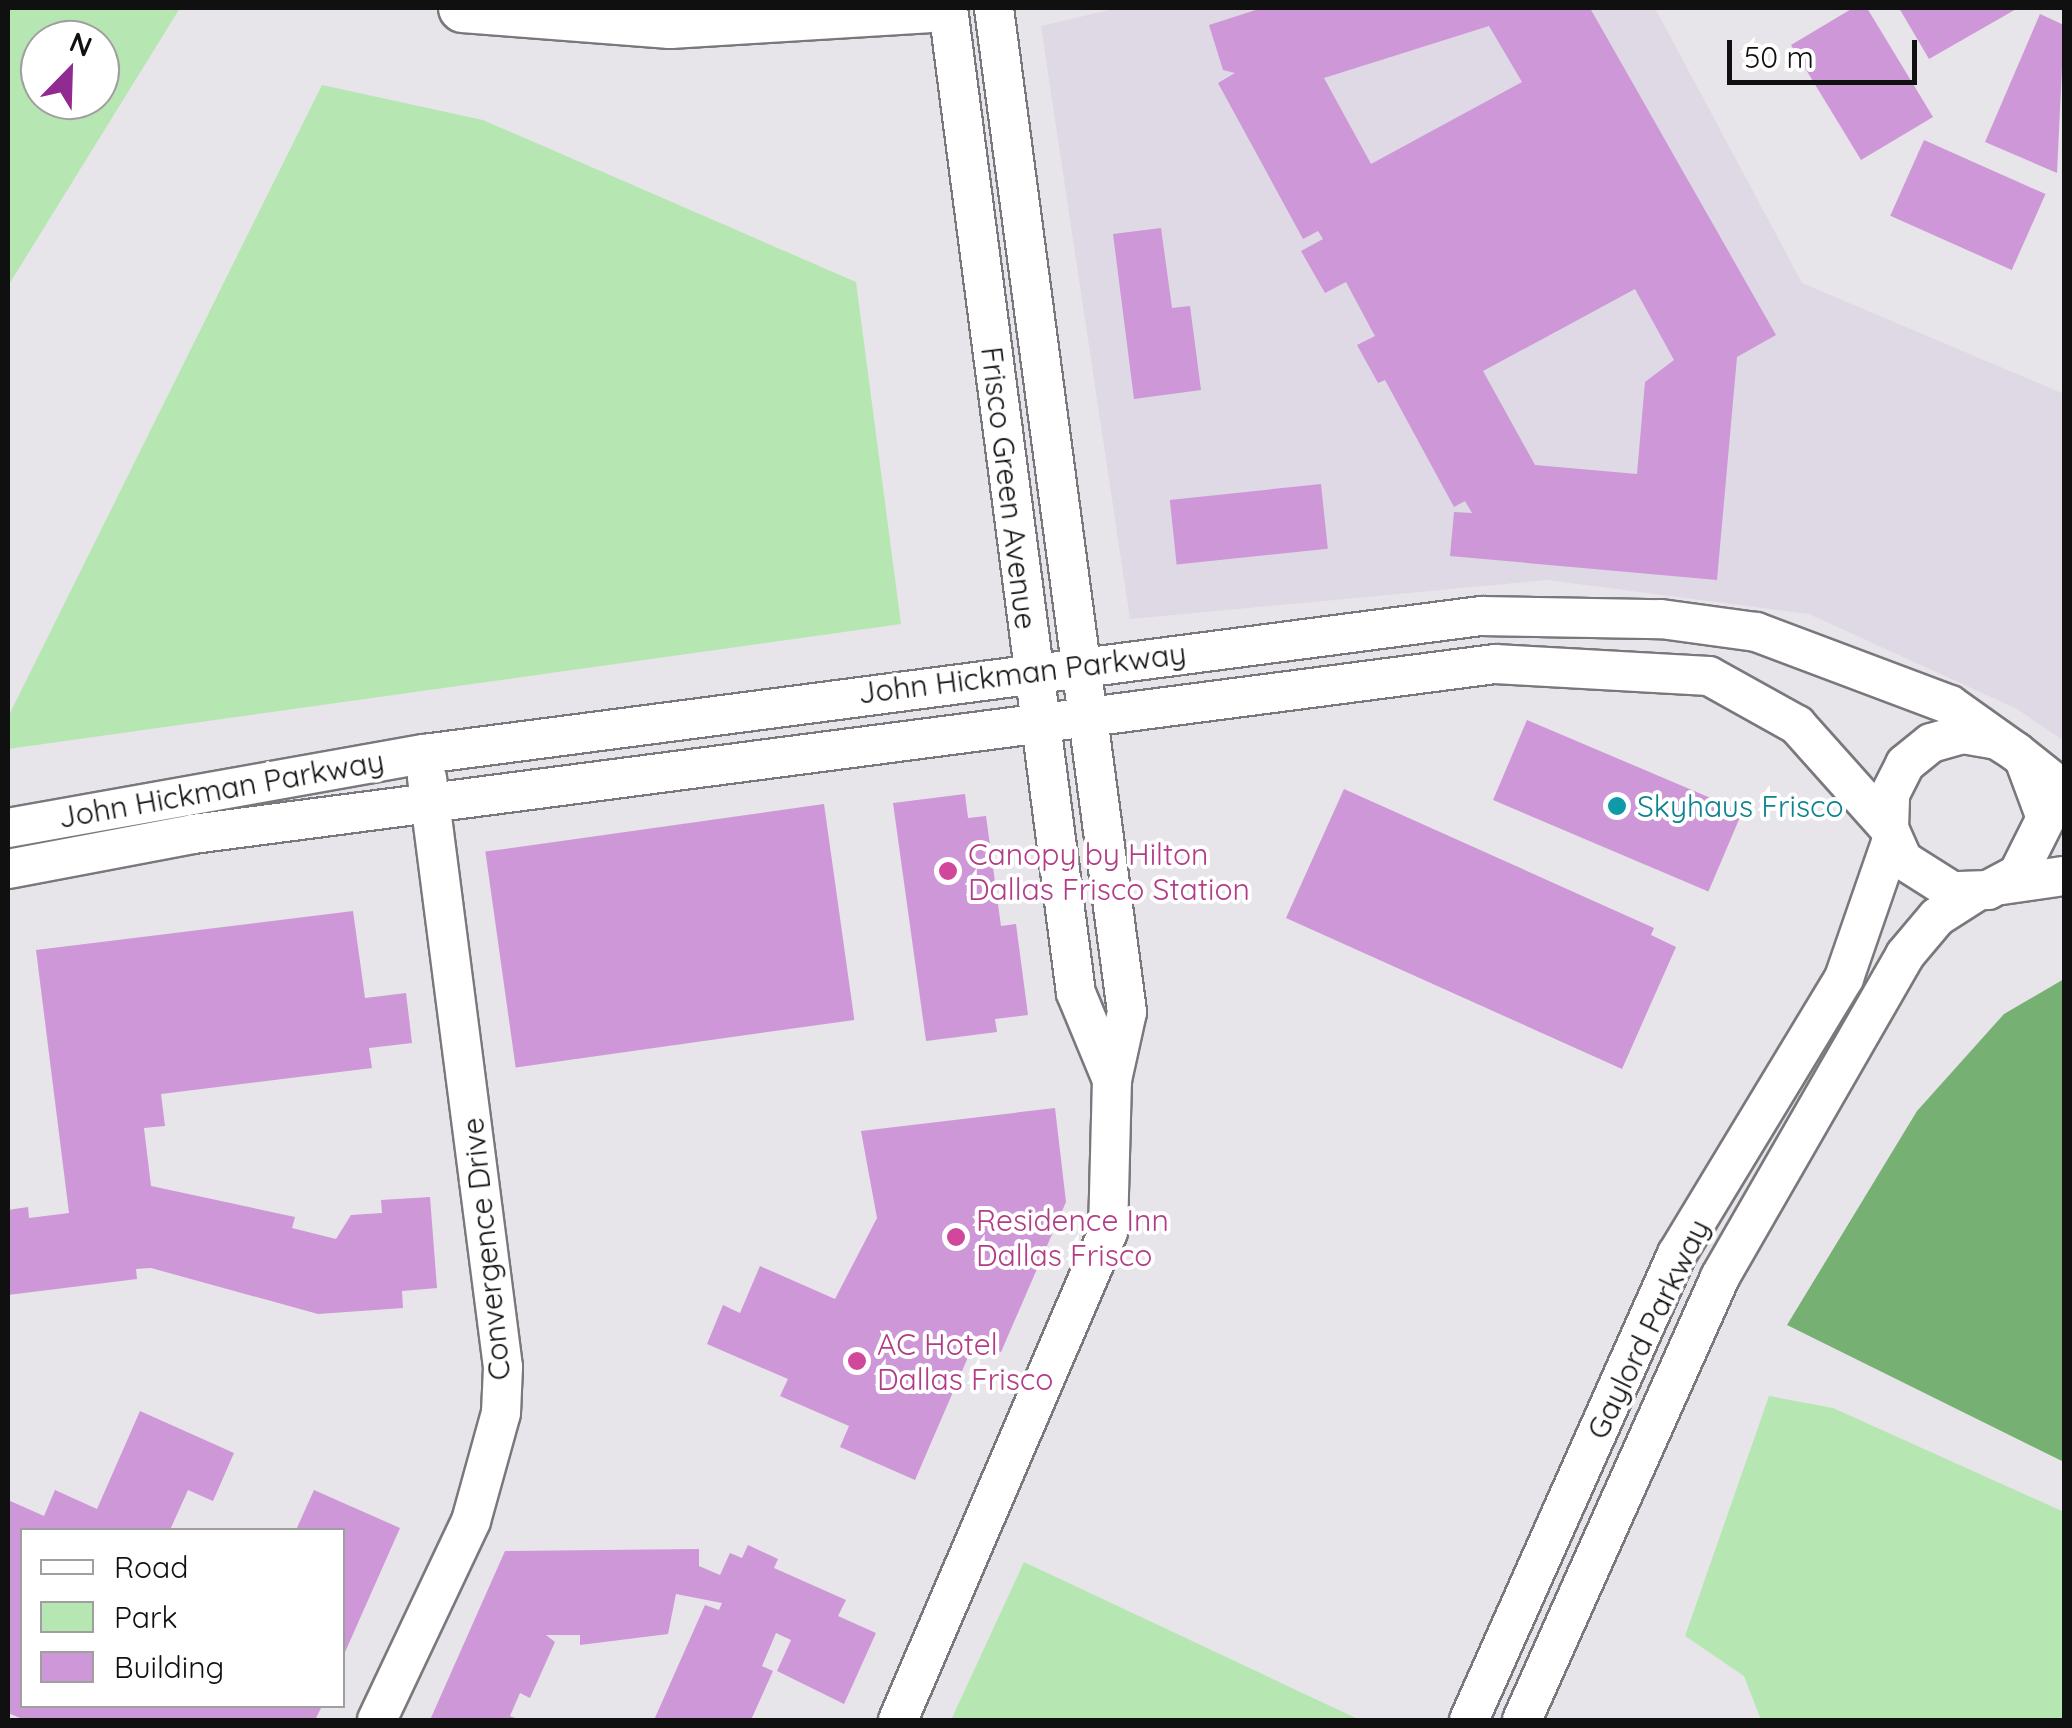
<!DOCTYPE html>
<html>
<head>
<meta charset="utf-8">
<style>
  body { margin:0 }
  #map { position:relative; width:2072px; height:1728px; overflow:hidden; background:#e7e5e9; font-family:Quicksand,sans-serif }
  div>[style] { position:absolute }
  .built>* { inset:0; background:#ded9e4 }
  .green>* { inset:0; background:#b6e7b3 }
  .forest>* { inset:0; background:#76b173 }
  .building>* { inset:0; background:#ce97d7; transform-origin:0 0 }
  .roads { filter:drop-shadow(2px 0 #7a787c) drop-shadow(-2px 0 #7a787c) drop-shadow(0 2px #7a787c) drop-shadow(0 -2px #7a787c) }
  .minor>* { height:38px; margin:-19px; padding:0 19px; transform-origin:19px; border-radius:19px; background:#fff }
  .major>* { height:48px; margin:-24px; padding:0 24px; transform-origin:24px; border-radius:24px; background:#fff }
  .dots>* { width:28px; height:28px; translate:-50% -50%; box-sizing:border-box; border:5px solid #fff; border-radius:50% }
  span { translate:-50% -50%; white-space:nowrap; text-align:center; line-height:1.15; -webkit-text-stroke:8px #fff; paint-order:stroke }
  .street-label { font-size:30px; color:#111011 }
  .culture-label { font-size:30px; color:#0d838f }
  .left { translate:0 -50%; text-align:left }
  .hotel-label { font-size:30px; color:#b23c85 }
  .frame { position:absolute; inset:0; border:10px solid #111011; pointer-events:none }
  .legend { position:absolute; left:20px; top:1528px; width:325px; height:180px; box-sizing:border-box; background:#fff; border:2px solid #a09fa0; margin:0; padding:12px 18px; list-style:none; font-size:30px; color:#111011 }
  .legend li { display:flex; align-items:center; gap:20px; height:50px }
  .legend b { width:50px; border:2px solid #a09fa0 }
  .north { position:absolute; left:20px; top:20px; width:100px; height:100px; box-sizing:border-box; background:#fff; border:2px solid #a09fa0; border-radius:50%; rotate:23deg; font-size:28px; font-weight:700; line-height:40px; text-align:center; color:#111011 }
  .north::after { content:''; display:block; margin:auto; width:35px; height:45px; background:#922b91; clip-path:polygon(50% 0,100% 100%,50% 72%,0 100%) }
  .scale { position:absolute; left:1727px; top:40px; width:190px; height:45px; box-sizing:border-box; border:5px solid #111011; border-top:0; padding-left:12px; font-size:30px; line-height:35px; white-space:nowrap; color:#111011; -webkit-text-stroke:8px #fff; paint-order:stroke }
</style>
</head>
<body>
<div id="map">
  <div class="built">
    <div style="clip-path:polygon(1118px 8px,1655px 8px,1802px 283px,2064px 394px,2064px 741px,2017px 709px,1809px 614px,1547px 580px,1130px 619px,1041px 26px)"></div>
  </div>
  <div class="green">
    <div style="clip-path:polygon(evenodd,8px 8px,180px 8px,8px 286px,8px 8px,40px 40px,100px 40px,100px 100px,40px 100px,40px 40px)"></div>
    <div style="clip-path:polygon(322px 85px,483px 120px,856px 282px,901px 624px,8px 749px,8px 717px)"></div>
    <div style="clip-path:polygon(1769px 1396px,1833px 1408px,2064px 1512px,2064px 1720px,1761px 1720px,1744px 1676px,1685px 1636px)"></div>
    <div style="clip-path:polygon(1024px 1562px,1360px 1720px,951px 1720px)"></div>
  </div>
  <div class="forest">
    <div style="clip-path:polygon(2064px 979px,2064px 1462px,1787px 1325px,1917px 1111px,2004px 1014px)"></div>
  </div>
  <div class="building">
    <div style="clip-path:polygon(evenodd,1262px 8px,1590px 8px,1776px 335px,1737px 357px,1717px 580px,1450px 556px,1454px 512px,1472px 513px,1465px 501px,1454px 507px,1385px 380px,1378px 383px,1357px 345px,1375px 336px,1370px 327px,1346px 282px,1325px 293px,1301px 251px,1323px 239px,1318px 231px,1303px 239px,1218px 83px,1235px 73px,1223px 70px,1209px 25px,1262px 8px,1489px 26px,1522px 82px,1371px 164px,1324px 78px,1489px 26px,1262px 8px,1635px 289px,1674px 360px,1645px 382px,1637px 474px,1535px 465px,1483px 371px,1635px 289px)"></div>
    <div style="clip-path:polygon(1853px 8px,1867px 8px,1933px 117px,1861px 160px,1791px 45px)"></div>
    <div style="clip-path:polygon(1899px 8px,2018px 8px,1929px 59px)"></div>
    <div style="clip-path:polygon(2040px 14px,2064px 25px,2057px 173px,1985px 142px)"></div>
    <div style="left:1924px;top:140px;width:133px;height:83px;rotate:24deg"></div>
    <div style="clip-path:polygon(1161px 228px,1172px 308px,1190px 306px,1201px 390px,1134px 399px,1113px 234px)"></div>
    <div style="left:1321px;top:484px;width:65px;height:152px;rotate:84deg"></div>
    <div style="left:1527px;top:720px;width:234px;height:87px;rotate:23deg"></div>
    <div style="clip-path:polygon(1344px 789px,1654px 928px,1651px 935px,1676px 947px,1622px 1069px,1286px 918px)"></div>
    <div style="clip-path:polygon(965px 794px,968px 818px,986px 816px,1001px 926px,1016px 924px,1028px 1015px,995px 1019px,997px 1032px,926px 1041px,893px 803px)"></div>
    <div style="left:824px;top:804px;width:218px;height:342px;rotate:82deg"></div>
    <div style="clip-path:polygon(353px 911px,365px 998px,406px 993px,412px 1043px,369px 1048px,372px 1068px,161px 1094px,165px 1126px,144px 1128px,151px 1186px,295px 1217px,292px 1228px,336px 1239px,351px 1215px,382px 1213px,381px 1200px,430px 1197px,437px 1288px,402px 1291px,403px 1308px,318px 1314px,151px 1268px,136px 1269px,137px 1279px,8px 1295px,8px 1210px,28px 1207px,29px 1218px,69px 1213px,36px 950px)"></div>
    <div style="clip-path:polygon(1055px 1108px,1066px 1202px,1001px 1352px,975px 1341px,915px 1480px,840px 1447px,849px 1426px,780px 1396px,788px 1379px,707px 1344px,723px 1305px,740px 1313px,760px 1266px,835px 1299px,877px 1218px,861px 1131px)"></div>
    <div style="clip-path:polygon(140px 1411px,234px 1453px,213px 1501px,188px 1490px,170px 1530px,22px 1530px,22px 1706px,322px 1706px,315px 1720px,25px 1720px,8px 1713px,8px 1500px,44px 1516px,55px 1490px,97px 1509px)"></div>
    <div style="clip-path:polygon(314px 1490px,400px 1528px,342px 1659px,342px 1530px,296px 1530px)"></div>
    <div style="clip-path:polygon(748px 1545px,778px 1559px,774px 1568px,846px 1600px,838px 1616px,876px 1633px,844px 1704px,777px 1671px,791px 1640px,776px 1633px,762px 1666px,773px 1671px,751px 1720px,654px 1720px,705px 1605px,719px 1610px,722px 1603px,676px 1594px,668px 1634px,580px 1645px,580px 1635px,546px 1635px,555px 1642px,530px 1698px,520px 1693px,510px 1716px,520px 1720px,430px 1720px,505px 1551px,699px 1549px,699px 1566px,720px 1575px,730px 1553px,742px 1558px)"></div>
  </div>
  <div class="roads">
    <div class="minor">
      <div style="left:948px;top:8px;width:993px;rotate:82.6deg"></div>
      <div style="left:1076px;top:993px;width:94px;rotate:67.5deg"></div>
      <div style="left:2024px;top:759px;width:63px;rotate:69.6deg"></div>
      <div style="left:2046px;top:818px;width:63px;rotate:116.6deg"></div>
      <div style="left:2018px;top:874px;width:34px;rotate:152deg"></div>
      <div style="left:1988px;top:890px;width:36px;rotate:178deg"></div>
      <div style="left:1952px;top:891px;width:58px;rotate:-147.7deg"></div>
      <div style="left:1903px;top:860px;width:35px;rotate:-114deg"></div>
      <div style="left:1889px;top:828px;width:34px;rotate:-88deg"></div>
      <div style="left:1890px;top:794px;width:34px;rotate:-63deg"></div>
      <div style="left:1905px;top:764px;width:33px;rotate:-39deg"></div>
      <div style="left:1931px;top:743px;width:33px;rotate:-16deg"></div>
      <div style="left:1963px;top:734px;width:35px;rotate:10deg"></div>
      <div style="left:1997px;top:740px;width:22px;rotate:32deg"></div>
      <div style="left:2016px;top:752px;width:61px;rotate:38.4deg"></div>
      <div style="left:8px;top:828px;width:423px;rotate:-10.1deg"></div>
      <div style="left:424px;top:754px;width:1066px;rotate:-7.44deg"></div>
      <div style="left:1481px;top:616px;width:180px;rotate:1deg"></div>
      <div style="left:1661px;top:619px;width:96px;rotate:7.8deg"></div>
      <div style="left:1756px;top:632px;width:207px;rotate:20.6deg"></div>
      <div style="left:1950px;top:705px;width:81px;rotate:35.5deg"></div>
      <div style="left:8px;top:869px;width:188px;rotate:-10.7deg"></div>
      <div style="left:193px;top:834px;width:1313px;rotate:-7.44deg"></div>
      <div style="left:1495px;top:664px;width:214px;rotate:3.2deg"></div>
      <div style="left:1709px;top:676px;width:101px;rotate:29.1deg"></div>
      <div style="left:1797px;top:725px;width:138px;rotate:48.2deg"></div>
      <div style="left:2002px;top:885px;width:63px;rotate:-8.3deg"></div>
      <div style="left:377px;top:1720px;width:220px;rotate:-64.7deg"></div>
      <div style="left:471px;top:1521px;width:112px;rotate:-74.5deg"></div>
      <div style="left:501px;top:1413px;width:46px;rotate:-87.5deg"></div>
      <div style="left:503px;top:1367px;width:594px;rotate:-97.35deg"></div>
      <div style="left:898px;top:1720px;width:531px;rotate:-66.72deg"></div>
      <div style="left:1108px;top:1232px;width:152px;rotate:-88.5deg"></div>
      <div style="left:1112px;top:1080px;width:70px;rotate:-77.6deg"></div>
      <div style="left:1127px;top:1012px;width:1013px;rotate:-97.55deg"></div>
      <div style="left:1469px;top:1720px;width:510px;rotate:-65.95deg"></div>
      <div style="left:1677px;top:1254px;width:323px;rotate:-58.8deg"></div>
      <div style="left:1844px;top:978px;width:147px;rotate:-70.9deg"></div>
      <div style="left:1522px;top:1720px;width:485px;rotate:-65.9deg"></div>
      <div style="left:1720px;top:1277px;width:371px;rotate:-60.1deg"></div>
      <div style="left:1905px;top:955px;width:50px;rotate:-49.9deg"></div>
      <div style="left:1937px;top:917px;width:46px;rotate:-32.7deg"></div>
    </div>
    <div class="major">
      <div style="left:463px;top:8px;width:208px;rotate:4.4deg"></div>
      <div style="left:670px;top:24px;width:258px;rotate:-3.5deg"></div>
    </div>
  </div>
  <div class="dots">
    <div style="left:1617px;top:806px;background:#0f9aa8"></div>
    <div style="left:948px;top:871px;background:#d1479c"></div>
    <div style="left:956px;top:1237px;background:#d1479c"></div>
    <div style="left:857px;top:1361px;background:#d1479c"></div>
  </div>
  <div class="street-label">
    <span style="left:1009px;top:488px;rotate:83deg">Frisco Green Avenue</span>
    <span style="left:1022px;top:673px;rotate:-7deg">John Hickman Parkway</span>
    <span style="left:221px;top:789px;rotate:-10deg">John Hickman Parkway</span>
    <span style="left:486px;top:1249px;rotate:-96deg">Convergence Drive</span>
    <span style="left:1648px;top:1329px;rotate:-64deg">Gaylord Parkway</span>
  </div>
  <div class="culture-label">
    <span class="left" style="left:1637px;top:806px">Skyhaus Frisco</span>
  </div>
  <div class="hotel-label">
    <span class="left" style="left:968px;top:871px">Canopy by Hilton<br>Dallas Frisco Station</span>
    <span class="left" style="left:976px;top:1237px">Residence Inn<br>Dallas Frisco</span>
    <span class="left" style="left:877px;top:1361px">AC Hotel<br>Dallas Frisco</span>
  </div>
  <div class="frame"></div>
  <ul class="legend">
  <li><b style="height:12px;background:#fff"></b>Road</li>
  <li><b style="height:28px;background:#b6e7b3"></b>Park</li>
  <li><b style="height:28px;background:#ce97d7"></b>Building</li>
  </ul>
  <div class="north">N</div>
  <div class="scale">50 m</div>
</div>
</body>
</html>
